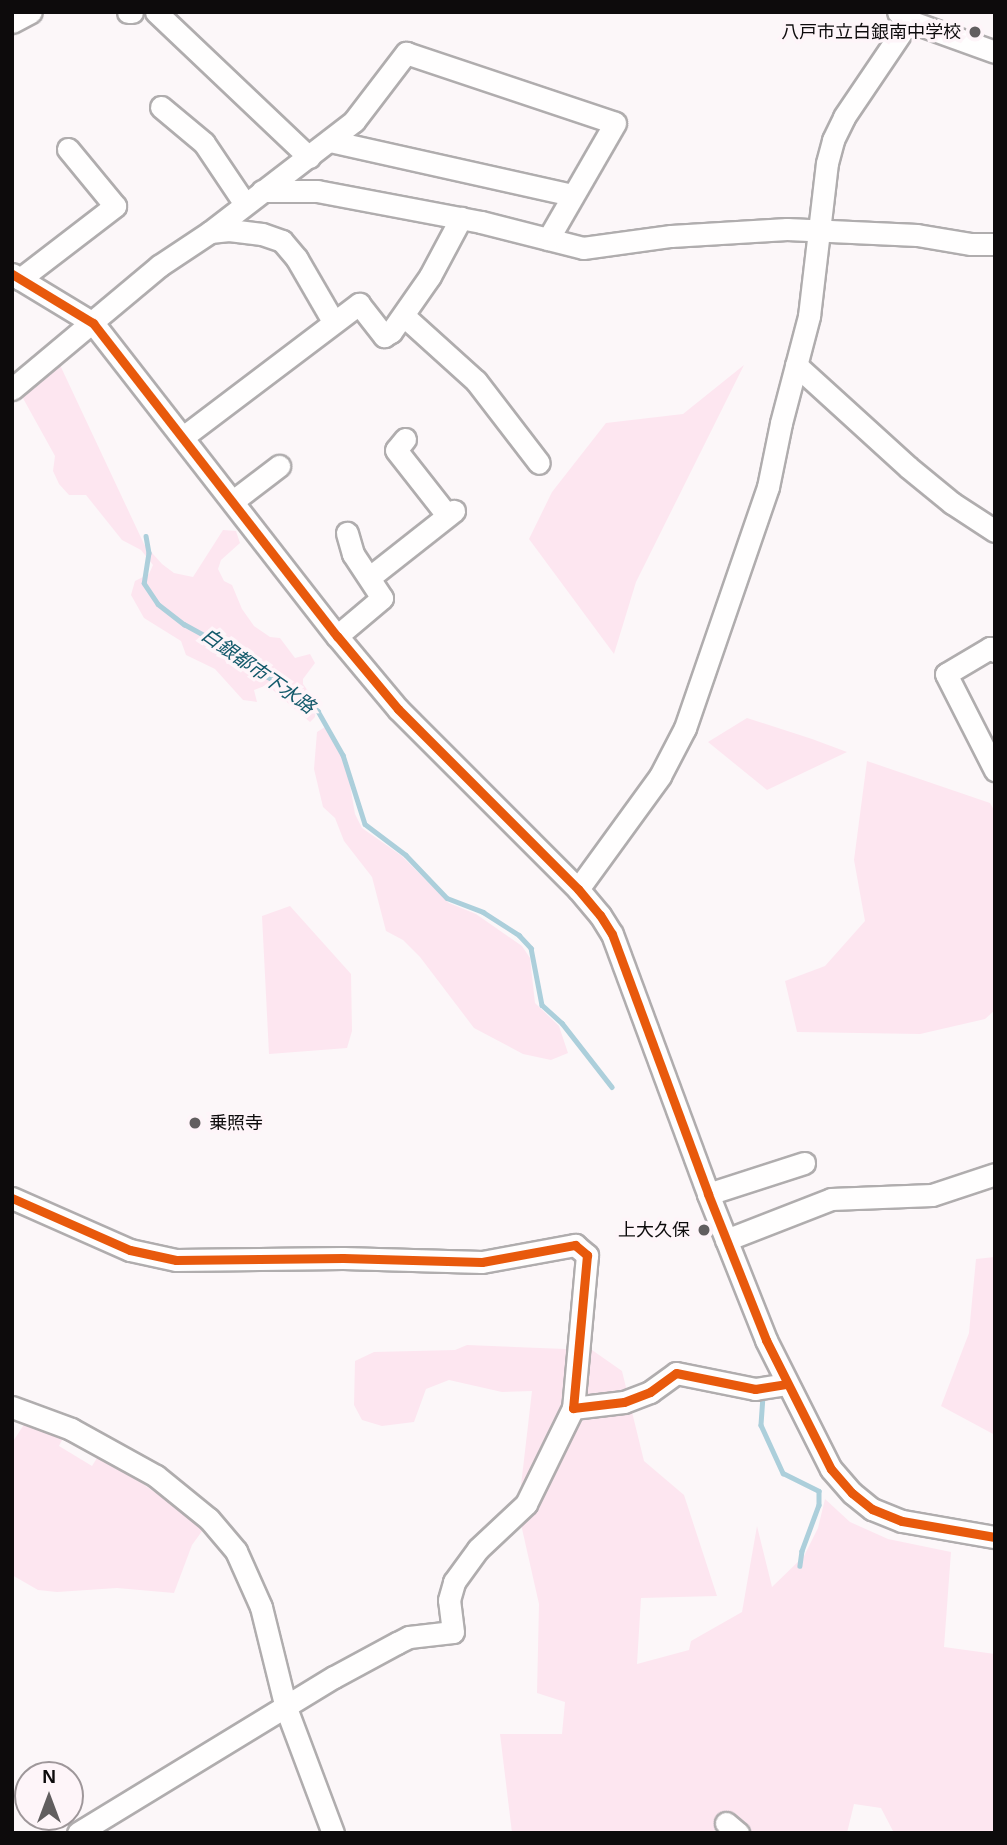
<!DOCTYPE html>
<html>
<head>
<meta charset="utf-8">
<style>
  body { margin:0 }
  #map { position:relative; width:1007px; height:1845px; overflow:hidden; background:#fcf7f9; font-family:Arial,"Noto Sans JP",sans-serif }
  div>[style] { position:absolute }
  .green>* { inset:0; background:#fde6f0 }
  .stream>* { height:4.5px; margin:-2.25px; padding:0 2.25px; transform-origin:2.25px; border-radius:2.25px; background:#accfdb }
  .roads { filter:drop-shadow(2px 0 #b0adae) drop-shadow(-2px 0 #b0adae) drop-shadow(0 2px #b0adae) drop-shadow(0 -2px #b0adae) }
  .minor>* { height:21px; margin:-10.5px; padding:0 10.5px; transform-origin:10.5px; border-radius:10.5px; background:#fffefe }
  .cycleway>* { height:9px; margin:-4.5px; padding:0 4.5px; transform-origin:4.5px; border-radius:4.5px; background:#e8590c }
  .dots>* { width:19px; height:19px; translate:-50% -50%; box-sizing:border-box; border:4px solid #fef5f9; border-radius:50% }
  span { translate:-50% -50%; white-space:nowrap; text-align:center; line-height:1.15; -webkit-text-stroke:7px #fef5f9; paint-order:stroke }
  .poi-label { font-size:18px; color:#0d0b0c }
  .right { translate:-100% -50%; text-align:right }
  .left { translate:0 -50%; text-align:left }
  .water-label { font-size:19px; color:#145a6b; font-style:italic }
  .frame { position:absolute; inset:0; border:14px solid #0d0b0c; pointer-events:none }
  .north { position:absolute; left:14px; top:1761px; width:70px; height:70px; box-sizing:border-box; background:#fef5f9; border:2px solid #9e979a; border-radius:50%; rotate:0deg; font-size:19px; font-weight:700; line-height:28px; text-align:center; color:#0d0b0c }
  .north::after { content:''; display:block; margin:auto; width:24px; height:32px; background:#615e5f; clip-path:polygon(50% 0,100% 100%,50% 72%,0 100%) }
</style>
</head>
<body>
<div id="map">
  <div class="green">
    <div style="clip-path:polygon(54px 363px,60px 365px,144px 544px,162px 564px,174px 573px,193px 577px,223px 530px,236px 531px,240px 543px,221px 560px,218px 569px,224px 581px,232px 585px,242px 609px,254px 626px,270px 637px,280px 638px,295px 658px,310px 654px,315px 663px,303px 679px,303px 684px,316px 702px,315px 717px,310px 722px,267px 685px,254px 690px,257px 702px,243px 700px,215px 669px,186px 655px,181px 641px,144px 618px,131px 595px,135px 581px,149px 574px,153px 565px,141px 550px,122px 540px,86px 495px,69px 495px,59px 484px,53px 471px,55px 456px,19px 391px)"></div>
    <div style="clip-path:polygon(744px 365px,636px 582px,614px 654px,529px 539px,552px 492px,606px 423px,683px 414px)"></div>
    <div style="clip-path:polygon(747px 718px,812px 739px,847px 752px,767px 790px,708px 742px)"></div>
    <div style="clip-path:polygon(325px 727px,338px 747px,349px 779px,355px 814px,362px 828px,402px 856px,449px 903px,476px 914px,522px 946px,530px 958px,535px 1003px,559px 1026px,568px 1053px,551px 1060px,523px 1054px,474px 1028px,420px 957px,403px 940px,386px 931px,372px 877px,344px 841px,335px 818px,323px 807px,314px 769px,317px 732px)"></div>
    <div style="clip-path:polygon(867px 761px,990px 803px,995px 812px,995px 1010px,985px 1019px,920px 1034px,797px 1032px,785px 981px,825px 966px,865px 921px,854px 860px)"></div>
    <div style="clip-path:polygon(290px 906px,351px 974px,352px 1031px,347px 1048px,269px 1054px,262px 916px)"></div>
    <div style="clip-path:polygon(995px 1257px,995px 1435px,941px 1406px,969px 1333px,976px 1259px)"></div>
    <div style="clip-path:polygon(467px 1345px,592px 1350px,622px 1371px,644px 1461px,684px 1495px,717px 1596px,641px 1598px,637px 1664px,689px 1650px,691px 1641px,742px 1612px,757px 1526px,772px 1587px,804px 1556px,818px 1528px,825px 1499px,850px 1522px,888px 1539px,951px 1552px,944px 1647px,995px 1654px,995px 1833px,894px 1833px,881px 1808px,854px 1804px,847px 1833px,740px 1833px,720px 1823px,713px 1833px,512px 1833px,500px 1734px,562px 1734px,565px 1702px,537px 1693px,539px 1604px,518px 1511px,532px 1391px,502px 1392px,449px 1380px,426px 1389px,414px 1422px,382px 1426px,362px 1420px,354px 1405px,355px 1361px,374px 1352px,455px 1350px)"></div>
    <div style="clip-path:polygon(25px 1423px,62px 1440px,59px 1446px,92px 1466px,97px 1458px,140px 1482px,205px 1527px,192px 1545px,174px 1593px,117px 1588px,57px 1592px,38px 1590px,12px 1575px,12px 1443px)"></div>
  </div>
  <div class="stream">
    <div style="left:146px;top:536px;width:17px;rotate:80deg"></div>
    <div style="left:149px;top:553px;width:30px;rotate:99deg"></div>
    <div style="left:144px;top:583px;width:25px;rotate:56deg"></div>
    <div style="left:158px;top:604px;width:33px;rotate:38deg"></div>
    <div style="left:184px;top:624px;width:58px;rotate:28.8deg"></div>
    <div style="left:235px;top:652px;width:33px;rotate:40deg"></div>
    <div style="left:260px;top:673px;width:35px;rotate:27deg"></div>
    <div style="left:291px;top:689px;width:35px;rotate:39deg"></div>
    <div style="left:318px;top:711px;width:51px;rotate:60.4deg"></div>
    <div style="left:343px;top:755px;width:72px;rotate:72.3deg"></div>
    <div style="left:365px;top:824px;width:51px;rotate:37.1deg"></div>
    <div style="left:406px;top:855px;width:59px;rotate:46.4deg"></div>
    <div style="left:447px;top:898px;width:39px;rotate:21deg"></div>
    <div style="left:483px;top:912px;width:43px;rotate:32.6deg"></div>
    <div style="left:519px;top:935px;width:18px;rotate:47deg"></div>
    <div style="left:531px;top:948px;width:58px;rotate:79.1deg"></div>
    <div style="left:542px;top:1005px;width:27px;rotate:42deg"></div>
    <div style="left:562px;top:1023px;width:81px;rotate:52deg"></div>
    <div style="left:763px;top:1396px;width:29px;rotate:94deg"></div>
    <div style="left:761px;top:1425px;width:53px;rotate:65.4deg"></div>
    <div style="left:783px;top:1473px;width:40px;rotate:26.6deg"></div>
    <div style="left:819px;top:1491px;width:14px;rotate:90deg"></div>
    <div style="left:819px;top:1505px;width:49px;rotate:110.3deg"></div>
    <div style="left:802px;top:1551px;width:15px;rotate:98deg"></div>
  </div>
  <div class="roads">
    <div class="minor">
      <div style="left:128px;top:12px;width:4px"></div>
      <div style="left:156px;top:12px;width:211px;rotate:43.5deg"></div>
      <div style="left:909px;top:21px;width:91px;rotate:19.8deg"></div>
      <div style="left:12px;top:22px;width:21px;rotate:-28deg"></div>
      <div style="left:161px;top:107px;width:56px;rotate:39.9deg"></div>
      <div style="left:204px;top:143px;width:73px;rotate:56.1deg"></div>
      <div style="left:330px;top:141px;width:248px;rotate:12.6deg"></div>
      <div style="left:262px;top:191px;width:55px"></div>
      <div style="left:317px;top:191px;width:167px;rotate:10.7deg"></div>
      <div style="left:481px;top:222px;width:105px;rotate:14.3deg"></div>
      <div style="left:583px;top:248px;width:89px;rotate:-7.8deg"></div>
      <div style="left:671px;top:236px;width:116px;rotate:-3.5deg"></div>
      <div style="left:787px;top:229px;width:130px;rotate:2.6deg"></div>
      <div style="left:917px;top:235px;width:55px;rotate:9.5deg"></div>
      <div style="left:971px;top:244px;width:24px"></div>
      <div style="left:210px;top:232px;width:19px;rotate:-6deg"></div>
      <div style="left:229px;top:230px;width:33px;rotate:7deg"></div>
      <div style="left:262px;top:234px;width:21px;rotate:19deg"></div>
      <div style="left:282px;top:241px;width:23px;rotate:50deg"></div>
      <div style="left:297px;top:259px;width:72px;rotate:59.9deg"></div>
      <div style="left:12px;top:274px;width:95px;rotate:31.2deg"></div>
      <div style="left:93px;top:323px;width:397px;rotate:52.1deg"></div>
      <div style="left:337px;top:636px;width:95px;rotate:50.1deg"></div>
      <div style="left:398px;top:709px;width:255px;rotate:45deg"></div>
      <div style="left:578px;top:889px;width:34px;rotate:50deg"></div>
      <div style="left:600px;top:915px;width:22px;rotate:58deg"></div>
      <div style="left:612px;top:934px;width:277px;rotate:69.7deg"></div>
      <div style="left:708px;top:1194px;width:157px;rotate:68.3deg"></div>
      <div style="left:766px;top:1340px;width:144px;rotate:63.3deg"></div>
      <div style="left:831px;top:1469px;width:32px;rotate:49deg"></div>
      <div style="left:852px;top:1493px;width:26px;rotate:39deg"></div>
      <div style="left:872px;top:1509px;width:32px;rotate:22deg"></div>
      <div style="left:902px;top:1521px;width:94px;rotate:9.8deg"></div>
      <div style="left:20px;top:279px;width:120px;rotate:-37.5deg"></div>
      <div style="left:115px;top:206px;width:74px;rotate:-129.5deg"></div>
      <div style="left:404px;top:316px;width:97px;rotate:42.1deg"></div>
      <div style="left:476px;top:381px;width:103px;rotate:52.5deg"></div>
      <div style="left:796px;top:365px;width:151px;rotate:42.3deg"></div>
      <div style="left:908px;top:467px;width:57px;rotate:39.3deg"></div>
      <div style="left:952px;top:503px;width:51px;rotate:33.1deg"></div>
      <div style="left:12px;top:389px;width:192px;rotate:-39.9deg"></div>
      <div style="left:159px;top:266px;width:61px;rotate:-33.7deg"></div>
      <div style="left:210px;top:232px;width:182px;rotate:-37.6deg"></div>
      <div style="left:354px;top:121px;width:86px;rotate:-52.6deg"></div>
      <div style="left:406px;top:53px;width:220px;rotate:18.5deg"></div>
      <div style="left:615px;top:123px;width:134px;rotate:120deg"></div>
      <div style="left:183px;top:437px;width:221px;rotate:-37.1deg"></div>
      <div style="left:359px;top:304px;width:41px;rotate:52deg"></div>
      <div style="left:384px;top:336px;width:8px;rotate:-30deg"></div>
      <div style="left:391px;top:332px;width:68px;rotate:-55.1deg"></div>
      <div style="left:430px;top:276px;width:66px;rotate:-61.9deg"></div>
      <div style="left:405px;top:439px;width:14px;rotate:129deg"></div>
      <div style="left:396px;top:450px;width:83px;rotate:51.9deg"></div>
      <div style="left:233px;top:501px;width:58px;rotate:-37.3deg"></div>
      <div style="left:370px;top:577px;width:107px;rotate:-38.2deg"></div>
      <div style="left:337px;top:636px;width:59px;rotate:-40.2deg"></div>
      <div style="left:382px;top:598px;width:53px;rotate:-123.4deg"></div>
      <div style="left:353px;top:554px;width:22px;rotate:-106deg"></div>
      <div style="left:995px;top:651px;width:6px;rotate:-149deg"></div>
      <div style="left:990px;top:648px;width:51px;rotate:149.4deg"></div>
      <div style="left:946px;top:674px;width:108px;rotate:63deg"></div>
      <div style="left:578px;top:889px;width:140px;rotate:-54deg"></div>
      <div style="left:660px;top:776px;width:54px;rotate:-62.5deg"></div>
      <div style="left:685px;top:728px;width:255px;rotate:-71deg"></div>
      <div style="left:768px;top:487px;width:65px;rotate:-78.5deg"></div>
      <div style="left:781px;top:423px;width:111px;rotate:-75.3deg"></div>
      <div style="left:809px;top:316px;width:154px;rotate:-83.3deg"></div>
      <div style="left:827px;top:163px;width:24px;rotate:-75deg"></div>
      <div style="left:833px;top:140px;width:25px;rotate:-64deg"></div>
      <div style="left:844px;top:117px;width:116px;rotate:-55.9deg"></div>
      <div style="left:909px;top:21px;width:14px;rotate:-141deg"></div>
      <div style="left:708px;top:1194px;width:101px;rotate:-17.9deg"></div>
      <div style="left:12px;top:1198px;width:129px;rotate:23.8deg"></div>
      <div style="left:130px;top:1250px;width:47px;rotate:12.3deg"></div>
      <div style="left:176px;top:1260px;width:167px;rotate:-0.7deg"></div>
      <div style="left:343px;top:1258px;width:139px;rotate:1.6deg"></div>
      <div style="left:482px;top:1262px;width:95px;rotate:-10.4deg"></div>
      <div style="left:575px;top:1245px;width:16px;rotate:40deg"></div>
      <div style="left:587px;top:1255px;width:154px;rotate:95.2deg"></div>
      <div style="left:573px;top:1408px;width:51px;rotate:-6.7deg"></div>
      <div style="left:624px;top:1402px;width:28px;rotate:-21deg"></div>
      <div style="left:650px;top:1392px;width:32px;rotate:-36deg"></div>
      <div style="left:676px;top:1373px;width:81px;rotate:11.4deg"></div>
      <div style="left:755px;top:1389px;width:31px;rotate:-9deg"></div>
      <div style="left:726px;top:1240px;width:113px;rotate:-21.3deg"></div>
      <div style="left:831px;top:1199px;width:101px;rotate:-2.3deg"></div>
      <div style="left:932px;top:1195px;width:66px;rotate:-18.4deg"></div>
      <div style="left:12px;top:1407px;width:63px;rotate:20.4deg"></div>
      <div style="left:71px;top:1429px;width:97px;rotate:28.9deg"></div>
      <div style="left:156px;top:1476px;width:68px;rotate:39.1deg"></div>
      <div style="left:209px;top:1519px;width:42px;rotate:49.8deg"></div>
      <div style="left:236px;top:1551px;width:61px;rotate:65.9deg"></div>
      <div style="left:261px;top:1607px;width:104px;rotate:76.1deg"></div>
      <div style="left:286px;top:1708px;width:134px;rotate:69.4deg"></div>
      <div style="left:726px;top:1823px;width:16px;rotate:40deg"></div>
      <div style="left:78px;top:1833px;width:300px;rotate:-31.4deg"></div>
      <div style="left:334px;top:1677px;width:72px;rotate:-28.4deg"></div>
      <div style="left:397px;top:1643px;width:13px;rotate:-27deg"></div>
      <div style="left:409px;top:1637px;width:44px;rotate:-6.5deg"></div>
      <div style="left:453px;top:1632px;width:32px;rotate:-97deg"></div>
      <div style="left:449px;top:1600px;width:19px;rotate:-74deg"></div>
      <div style="left:454px;top:1582px;width:41px;rotate:-54deg"></div>
      <div style="left:478px;top:1549px;width:66px;rotate:-43.2deg"></div>
      <div style="left:526px;top:1504px;width:107px;rotate:-63.9deg"></div>
    </div>
  </div>
  <div class="cycleway">
    <div style="left:12px;top:274px;width:95px;rotate:31.2deg"></div>
    <div style="left:93px;top:323px;width:397px;rotate:52.1deg"></div>
    <div style="left:337px;top:636px;width:95px;rotate:50.1deg"></div>
    <div style="left:398px;top:709px;width:255px;rotate:45deg"></div>
    <div style="left:578px;top:889px;width:34px;rotate:50deg"></div>
    <div style="left:600px;top:915px;width:22px;rotate:58deg"></div>
    <div style="left:612px;top:934px;width:277px;rotate:69.7deg"></div>
    <div style="left:708px;top:1194px;width:157px;rotate:68.3deg"></div>
    <div style="left:766px;top:1340px;width:144px;rotate:63.3deg"></div>
    <div style="left:831px;top:1469px;width:32px;rotate:49deg"></div>
    <div style="left:852px;top:1493px;width:26px;rotate:39deg"></div>
    <div style="left:872px;top:1509px;width:32px;rotate:22deg"></div>
    <div style="left:902px;top:1521px;width:94px;rotate:9.8deg"></div>
    <div style="left:12px;top:1198px;width:129px;rotate:23.8deg"></div>
    <div style="left:130px;top:1250px;width:47px;rotate:12.3deg"></div>
    <div style="left:176px;top:1260px;width:167px;rotate:-0.7deg"></div>
    <div style="left:343px;top:1258px;width:139px;rotate:1.6deg"></div>
    <div style="left:482px;top:1262px;width:95px;rotate:-10.4deg"></div>
    <div style="left:575px;top:1245px;width:16px;rotate:40deg"></div>
    <div style="left:587px;top:1255px;width:154px;rotate:95.2deg"></div>
    <div style="left:573px;top:1408px;width:51px;rotate:-6.7deg"></div>
    <div style="left:624px;top:1402px;width:28px;rotate:-21deg"></div>
    <div style="left:650px;top:1392px;width:32px;rotate:-36deg"></div>
    <div style="left:676px;top:1373px;width:81px;rotate:11.4deg"></div>
    <div style="left:755px;top:1389px;width:31px;rotate:-9deg"></div>
  </div>
  <div class="dots">
    <div style="left:975px;top:32px;background:#615e5f"></div>
    <div style="left:195px;top:1123px;background:#615e5f"></div>
    <div style="left:704px;top:1230px;background:#615e5f"></div>
  </div>
  <div class="poi-label">
    <span class="right" style="left:961px;top:32px">八戸市立白銀南中学校</span>
    <span class="left" style="left:209px;top:1123px">乗照寺</span>
    <span class="right" style="left:690px;top:1230px">上大久保</span>
  </div>
  <div class="water-label">
    <span style="left:258px;top:671px;rotate:35deg">白銀都市下水路</span>
  </div>
  <div class="frame"></div>
  <div class="north">N</div>
</div>
</body>
</html>
